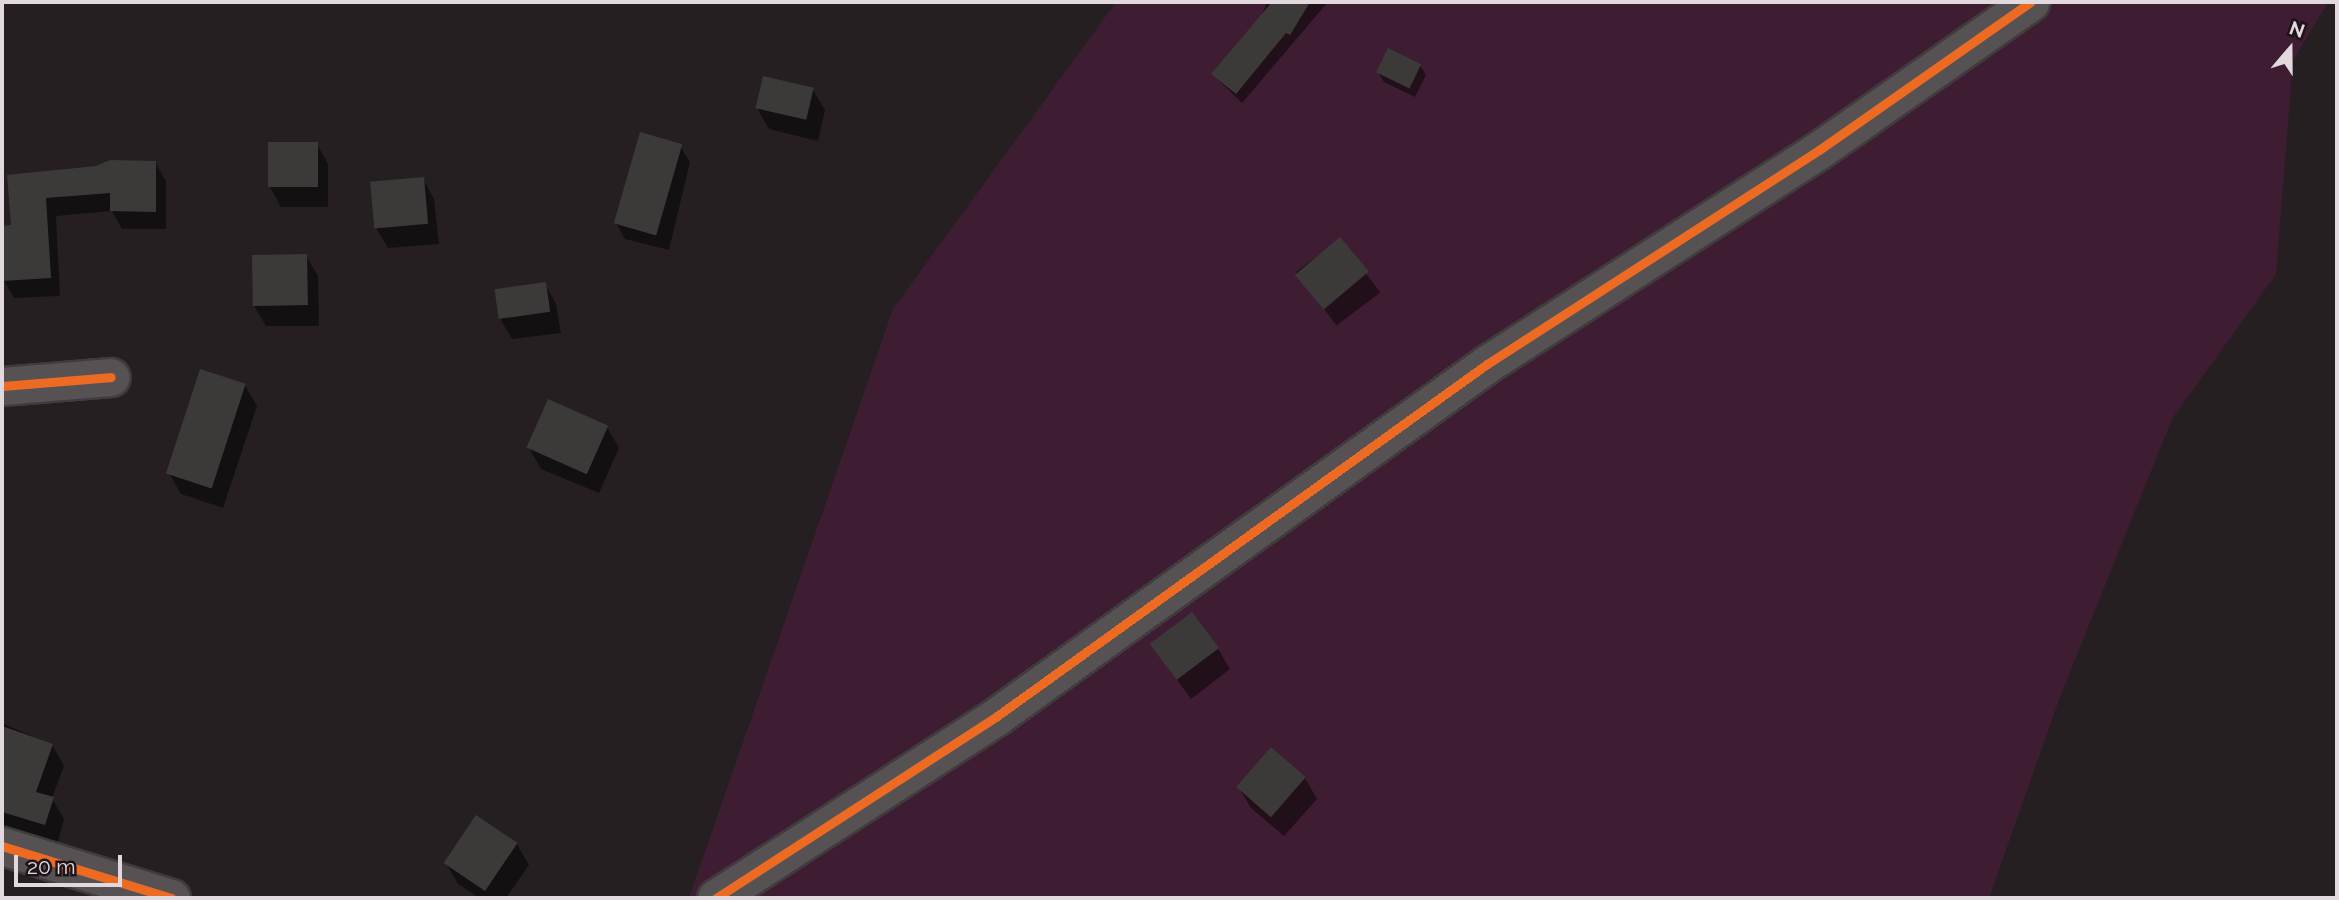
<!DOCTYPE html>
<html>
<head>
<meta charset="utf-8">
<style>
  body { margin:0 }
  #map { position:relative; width:2339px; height:900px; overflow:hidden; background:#251f22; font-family:Raleway,sans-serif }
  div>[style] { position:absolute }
  .green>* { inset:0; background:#3e1d32 }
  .shadow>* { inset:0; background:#0007; transform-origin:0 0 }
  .building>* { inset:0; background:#3c3a39; transform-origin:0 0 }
  .roads { filter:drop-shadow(2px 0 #403b3d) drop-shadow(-2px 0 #403b3d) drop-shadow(0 2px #403b3d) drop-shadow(0 -2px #403b3d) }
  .minor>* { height:37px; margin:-18.5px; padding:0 18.5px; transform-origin:18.5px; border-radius:18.5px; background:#565254 }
  .cycleway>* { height:9px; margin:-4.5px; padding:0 4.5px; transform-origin:4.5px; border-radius:4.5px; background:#ed6a23 }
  span { translate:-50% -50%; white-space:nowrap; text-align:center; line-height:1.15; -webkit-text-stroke:7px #1e131a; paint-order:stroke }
  .frame { position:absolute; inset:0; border:4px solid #e1d9dd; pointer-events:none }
  .north { position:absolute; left:2255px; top:14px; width:70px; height:70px; -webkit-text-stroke:5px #1e131a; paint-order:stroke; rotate:20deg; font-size:19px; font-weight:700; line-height:28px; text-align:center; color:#e1d9dd }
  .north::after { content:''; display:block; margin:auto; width:24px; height:32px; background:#e1d9dd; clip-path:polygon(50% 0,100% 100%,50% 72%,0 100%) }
  .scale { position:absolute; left:14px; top:855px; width:108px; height:32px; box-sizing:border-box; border:4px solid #e1d9dd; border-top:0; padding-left:9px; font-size:21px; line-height:24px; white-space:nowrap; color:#e1d9dd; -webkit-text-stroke:5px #1e131a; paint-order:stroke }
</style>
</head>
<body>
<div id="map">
  <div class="green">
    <div style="clip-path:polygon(1116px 2px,2328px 2px,2293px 61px,2276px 274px,2172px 419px,2060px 697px,1989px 898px,689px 898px,893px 309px)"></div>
  </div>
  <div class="shadow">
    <div style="clip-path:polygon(1267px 2px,1328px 2px,1242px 103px,1213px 75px,1260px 19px)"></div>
    <div style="clip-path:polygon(1420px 65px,1426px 75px,1415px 97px,1384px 82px,1378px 72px)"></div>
    <div style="clip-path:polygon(813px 90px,825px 110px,818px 141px,769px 129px,757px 108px)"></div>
    <div style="clip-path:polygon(317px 144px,328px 164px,328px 207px,281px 207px,270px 187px)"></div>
    <div style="clip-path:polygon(680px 146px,690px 162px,669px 250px,625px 239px,616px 223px)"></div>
    <div style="clip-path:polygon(155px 162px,166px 181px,166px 229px,122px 229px,112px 211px,56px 216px,60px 296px,14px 298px,4px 280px,2px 249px,2px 228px,13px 227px,9px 176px)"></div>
    <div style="clip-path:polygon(423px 179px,434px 199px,439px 244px,388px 248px,376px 228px)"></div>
    <div style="left:1340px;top:239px;width:67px;height:55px;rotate:53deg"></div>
    <div style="clip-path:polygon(306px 256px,318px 276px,319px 326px,266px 326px,254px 306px)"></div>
    <div style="clip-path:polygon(545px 284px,556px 304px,561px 333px,512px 339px,500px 319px)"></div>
    <div style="clip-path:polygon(245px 385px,257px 406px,223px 508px,181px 494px,169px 473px)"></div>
    <div style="clip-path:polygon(607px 427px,619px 448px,599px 493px,541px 469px,529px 448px)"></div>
    <div style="clip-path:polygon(1152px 645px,1218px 649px,1230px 669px,1191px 699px)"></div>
    <div style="clip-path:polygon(2px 723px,52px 745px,64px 766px,52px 798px,64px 819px,57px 845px,2px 829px)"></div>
    <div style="clip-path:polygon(1305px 778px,1317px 799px,1284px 836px,1251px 808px,1239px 788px)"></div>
    <div style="clip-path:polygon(517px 844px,529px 865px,506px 898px,479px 898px,458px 884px,446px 863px)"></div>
  </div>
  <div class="building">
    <div style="clip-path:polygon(1272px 2px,1310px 2px,1290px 35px,1286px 33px,1236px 94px,1211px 74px)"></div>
    <div style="left:1388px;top:48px;width:37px;height:27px;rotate:26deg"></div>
    <div style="left:763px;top:76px;width:52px;height:33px;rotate:13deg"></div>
    <div style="left:640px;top:132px;width:44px;height:95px;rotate:16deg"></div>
    <div style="left:268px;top:142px;width:50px;height:45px"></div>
    <div style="clip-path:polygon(110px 160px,156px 161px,156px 212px,110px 211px,110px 193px,46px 198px,51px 278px,2px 281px,2px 226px,11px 225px,7px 175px,96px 166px)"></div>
    <div style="left:424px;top:177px;width:47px;height:54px;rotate:85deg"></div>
    <div style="left:1340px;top:237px;width:45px;height:59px;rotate:50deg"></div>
    <div style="left:307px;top:254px;width:51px;height:55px;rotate:89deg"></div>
    <div style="left:546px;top:282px;width:30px;height:52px;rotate:82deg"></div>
    <div style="left:200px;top:369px;width:48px;height:110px;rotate:18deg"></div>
    <div style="left:548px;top:399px;width:66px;height:53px;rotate:24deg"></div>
    <div style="left:1192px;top:612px;width:45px;height:53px;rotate:53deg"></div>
    <div style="clip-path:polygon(2px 726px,53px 744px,36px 792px,54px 797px,45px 825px,2px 812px)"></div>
    <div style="left:1271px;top:747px;width:46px;height:53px;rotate:41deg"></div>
    <div style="left:476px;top:815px;width:50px;height:58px;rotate:34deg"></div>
  </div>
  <div class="roads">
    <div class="minor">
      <div style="left:2px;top:386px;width:109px;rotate:-4.7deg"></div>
      <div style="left:2px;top:846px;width:177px;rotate:17.1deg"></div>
      <div style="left:716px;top:898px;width:335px;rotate:-32.9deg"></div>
      <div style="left:997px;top:716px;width:603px;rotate:-35.69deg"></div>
      <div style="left:1487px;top:364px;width:395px;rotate:-32.8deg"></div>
      <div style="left:1819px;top:150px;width:258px;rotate:-35deg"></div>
    </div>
  </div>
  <div class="cycleway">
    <div style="left:2px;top:386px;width:109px;rotate:-4.7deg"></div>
    <div style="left:2px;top:846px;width:177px;rotate:17.1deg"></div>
    <div style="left:716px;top:898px;width:335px;rotate:-32.9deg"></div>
    <div style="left:997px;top:716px;width:603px;rotate:-35.69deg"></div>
    <div style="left:1487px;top:364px;width:395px;rotate:-32.8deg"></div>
    <div style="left:1819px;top:150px;width:258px;rotate:-35deg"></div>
  </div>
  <div class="frame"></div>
  <div class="north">N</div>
  <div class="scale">20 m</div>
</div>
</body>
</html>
